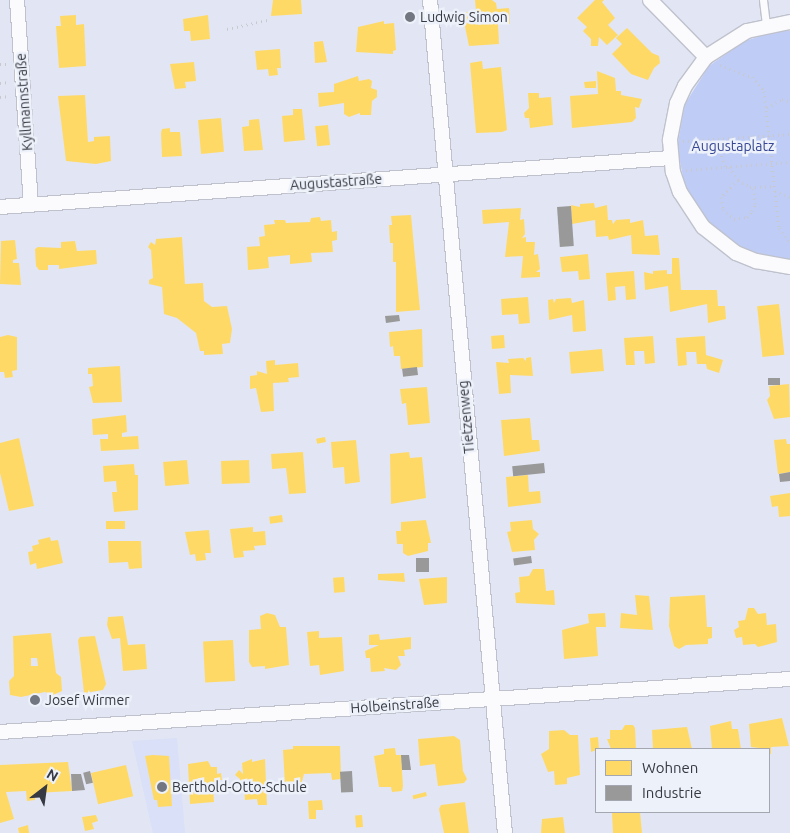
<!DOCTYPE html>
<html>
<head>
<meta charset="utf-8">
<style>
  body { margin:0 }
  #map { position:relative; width:790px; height:833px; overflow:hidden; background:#e2e6f4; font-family:Ubuntu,sans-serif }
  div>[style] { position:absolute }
  .built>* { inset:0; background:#d9e0f7 }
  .green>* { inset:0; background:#bfccf5 }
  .homes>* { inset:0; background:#ffd966; transform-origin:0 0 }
  .industry>* { inset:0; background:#999; transform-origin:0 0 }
  .path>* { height:3px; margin-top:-1.5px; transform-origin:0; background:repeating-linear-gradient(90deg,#c7c9ce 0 1px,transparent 0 5px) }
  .roads { filter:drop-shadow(1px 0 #bfc2cd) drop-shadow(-1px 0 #bfc2cd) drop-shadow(0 1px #bfc2cd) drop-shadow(0 -1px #bfc2cd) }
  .lane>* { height:7px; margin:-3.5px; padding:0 3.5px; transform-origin:3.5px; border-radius:3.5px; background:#fbfbfd }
  .street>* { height:14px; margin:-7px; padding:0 7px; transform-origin:7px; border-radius:7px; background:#fbfbfd }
  .dots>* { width:14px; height:14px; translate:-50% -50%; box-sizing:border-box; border:2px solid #edf1fa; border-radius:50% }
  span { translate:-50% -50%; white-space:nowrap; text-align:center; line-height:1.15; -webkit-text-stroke:5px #edf1fa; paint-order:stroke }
  .poi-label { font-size:14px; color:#363942 }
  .left { translate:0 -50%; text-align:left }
  .street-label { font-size:14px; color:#363942 }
  .park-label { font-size:14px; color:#374695 }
  .legend { position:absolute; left:595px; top:748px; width:175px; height:65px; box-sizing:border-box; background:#edf1fa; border:1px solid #a4a7b0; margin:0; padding:6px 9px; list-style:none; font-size:15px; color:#363942 }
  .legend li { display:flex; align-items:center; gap:10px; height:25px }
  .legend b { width:25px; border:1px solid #a4a7b0 }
  .north { position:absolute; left:20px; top:763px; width:50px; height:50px; -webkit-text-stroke:4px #edf1fa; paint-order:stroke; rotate:30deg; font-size:14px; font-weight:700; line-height:20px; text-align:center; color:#363942 }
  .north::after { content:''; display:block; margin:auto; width:18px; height:22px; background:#363942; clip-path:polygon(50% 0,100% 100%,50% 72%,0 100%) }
</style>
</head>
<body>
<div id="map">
  <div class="built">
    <div style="clip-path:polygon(177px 738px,185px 833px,153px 833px,132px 741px)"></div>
  </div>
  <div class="green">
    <div style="clip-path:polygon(777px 31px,790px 31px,790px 262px,748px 253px,711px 228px,686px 191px,677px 147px,685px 104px,709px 66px,745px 41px)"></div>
  </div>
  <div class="homes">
    <div style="clip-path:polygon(273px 0,301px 0,302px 14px,271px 16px)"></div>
    <div style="clip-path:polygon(475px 0,492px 0,496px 3px,497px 9px,509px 8px,510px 24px,498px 24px,499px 44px,469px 46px,463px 17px,466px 12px,476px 11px)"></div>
    <div style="clip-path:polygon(595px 0,604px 0,602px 2px,615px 18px,608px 25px,618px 35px,607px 45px,599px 37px,598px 46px,591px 46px,591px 39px,583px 31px,587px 27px,577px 18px)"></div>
    <div style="clip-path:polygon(76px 15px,76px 25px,84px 24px,86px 66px,59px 68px,56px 26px,61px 26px,60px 16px)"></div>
    <div style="clip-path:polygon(208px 15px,210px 39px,191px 41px,190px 31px,184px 31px,183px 19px)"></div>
    <div style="clip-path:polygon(384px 21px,384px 24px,394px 23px,396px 50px,393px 51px,393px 54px,356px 52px,358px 27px)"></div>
    <div style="clip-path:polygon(627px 28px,652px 53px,659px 56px,660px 63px,654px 68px,648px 80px,631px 74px,612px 54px,622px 44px,616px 38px)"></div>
    <div style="clip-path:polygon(323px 41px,327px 62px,315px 63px,314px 42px)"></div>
    <div style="clip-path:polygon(280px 49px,281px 68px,277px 68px,278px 75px,269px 76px,268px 69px,257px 70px,255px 51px)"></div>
    <div style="clip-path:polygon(482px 61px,483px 69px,501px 67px,507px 130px,502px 132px,476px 133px,470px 63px)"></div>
    <div style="clip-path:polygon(194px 62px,196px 81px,185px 82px,186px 88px,175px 89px,170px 64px)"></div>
    <div style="clip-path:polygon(597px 71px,615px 78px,616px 91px,621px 91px,621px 95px,642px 99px,639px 108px,635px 107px,636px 118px,632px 122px,572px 128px,570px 96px,598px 94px)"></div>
    <div style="clip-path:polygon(358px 76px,359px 81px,369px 79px,372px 81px,371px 88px,377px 90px,377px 97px,372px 101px,371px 115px,360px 115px,360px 113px,349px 117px,344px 114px,344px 103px,319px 107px,318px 93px,334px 92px,334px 84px)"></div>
    <div style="clip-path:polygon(596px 81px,596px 88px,585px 88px,584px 82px)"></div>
    <div style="clip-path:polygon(528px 93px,539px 93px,539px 98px,551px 97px,553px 125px,530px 128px,529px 118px,525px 118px,524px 113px,529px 108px)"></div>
    <div style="clip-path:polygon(85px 95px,88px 142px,94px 141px,94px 137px,110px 136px,111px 161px,96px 164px,66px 161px,58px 96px)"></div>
    <div style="clip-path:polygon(293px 109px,302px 109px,305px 140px,284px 142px,282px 116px,293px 115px)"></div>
    <div style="left:221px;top:118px;width:34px;height:23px;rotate:85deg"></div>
    <div style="clip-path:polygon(259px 119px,263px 150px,244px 151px,242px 127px,249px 126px,249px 120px)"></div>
    <div style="left:328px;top:125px;width:20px;height:13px;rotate:84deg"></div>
    <div style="clip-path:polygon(170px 128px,170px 132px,180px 132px,182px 156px,162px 157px,161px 133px,162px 129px)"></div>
    <div style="clip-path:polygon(594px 203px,595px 208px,607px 205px,608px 220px,612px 220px,613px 224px,616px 220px,630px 219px,630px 223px,643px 220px,645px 236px,658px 235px,660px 255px,632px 254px,631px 235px,609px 240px,608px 236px,596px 237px,595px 220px,572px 224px,571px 205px,580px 207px,580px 204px)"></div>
    <div style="clip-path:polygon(521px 208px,520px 220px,524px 219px,525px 234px,522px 238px,526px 237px,526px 242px,535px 242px,534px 255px,538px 254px,540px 269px,536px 272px,540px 272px,540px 277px,521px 278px,523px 256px,505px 257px,509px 222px,483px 224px,482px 210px)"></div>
    <div style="clip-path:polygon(411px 215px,420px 310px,396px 312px,396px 262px,393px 262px,393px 243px,390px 243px,389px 225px,392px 225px,391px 216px)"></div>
    <div style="clip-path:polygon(320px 217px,321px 221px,331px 220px,332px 232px,337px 231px,337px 240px,332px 241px,333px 252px,311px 253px,312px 262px,290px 264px,290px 255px,268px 257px,269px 268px,248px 270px,247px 247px,260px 246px,259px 237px,265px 236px,264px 225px,275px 224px,274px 220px,285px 220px,286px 223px,310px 222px,311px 218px)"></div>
    <div style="clip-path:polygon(182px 237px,185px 284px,203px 283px,204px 301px,212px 307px,227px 306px,232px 329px,230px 343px,222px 344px,223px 354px,204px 355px,204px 351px,200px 351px,196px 333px,177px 318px,164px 314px,162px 287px,149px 284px,149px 280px,153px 278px,151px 250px,148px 247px,151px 242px,155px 245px,156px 239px)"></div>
    <div style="clip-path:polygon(15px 240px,17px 259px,13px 260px,13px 263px,19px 263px,21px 285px,0 284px,1px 241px)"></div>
    <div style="clip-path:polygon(75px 241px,77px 251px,96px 250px,97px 264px,59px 269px,59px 265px,48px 265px,48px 270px,39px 270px,36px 266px,35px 249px,38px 247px,61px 248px,61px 242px)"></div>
    <div style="clip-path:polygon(588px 254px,590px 279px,579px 280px,578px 271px,562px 272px,560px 257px)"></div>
    <div style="clip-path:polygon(672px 258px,679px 258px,681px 290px,717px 290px,718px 306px,725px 306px,726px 319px,708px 323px,707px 304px,670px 312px,668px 286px,645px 290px,644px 272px,653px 274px,653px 271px,667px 270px,667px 274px,672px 274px)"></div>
    <div style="clip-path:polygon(634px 271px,636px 299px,626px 300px,625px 286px,615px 287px,616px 300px,608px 301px,606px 273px)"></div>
    <div style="clip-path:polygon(528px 297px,530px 323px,519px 324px,518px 314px,502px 315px,501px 299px)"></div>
    <div style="clip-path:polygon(571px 298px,572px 303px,584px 300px,586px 331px,573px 332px,572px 315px,549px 320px,548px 300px,553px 299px,554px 303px,556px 299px)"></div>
    <div style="left:779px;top:304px;width:51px;height:22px;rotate:84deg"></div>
    <div style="clip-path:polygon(422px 329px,423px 367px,401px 369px,400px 356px,394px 356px,393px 346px,390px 347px,389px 332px)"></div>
    <div style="clip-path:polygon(8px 335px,17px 337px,17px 370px,12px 371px,13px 377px,5px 378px,4px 372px,0 372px,0 337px)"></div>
    <div style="left:504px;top:335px;width:13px;height:13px;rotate:86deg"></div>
    <div style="clip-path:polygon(653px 336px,655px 363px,645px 364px,644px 351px,634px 351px,635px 365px,626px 365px,624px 338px)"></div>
    <div style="clip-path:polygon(705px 336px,706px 355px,723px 360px,719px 373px,707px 369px,706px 364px,697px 364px,696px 352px,686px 352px,687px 365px,678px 366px,676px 338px)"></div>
    <div style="left:602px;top:349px;width:22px;height:33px;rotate:85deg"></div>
    <div style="clip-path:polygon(531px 357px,533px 376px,510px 375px,511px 393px,499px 394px,496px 362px,509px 363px,508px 359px,523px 358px,526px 361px,526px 358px)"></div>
    <div style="clip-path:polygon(275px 360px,275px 365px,298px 363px,299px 377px,288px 378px,289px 382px,273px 383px,274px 411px,261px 412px,256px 388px,250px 389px,250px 376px,257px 375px,257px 371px,267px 374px,266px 361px)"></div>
    <div style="clip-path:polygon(120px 366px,122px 402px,93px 403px,89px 387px,93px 386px,92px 374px,88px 374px,88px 368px)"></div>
    <div style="clip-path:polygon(789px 384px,790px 417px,774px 419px,767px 400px,770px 396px,769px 386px)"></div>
    <div style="clip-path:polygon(427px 387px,430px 423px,408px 425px,406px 403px,402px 404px,400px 389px)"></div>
    <div style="clip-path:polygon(126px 415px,127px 432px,122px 433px,122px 437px,138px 436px,139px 449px,101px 451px,100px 439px,108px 439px,108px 434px,93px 435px,92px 419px)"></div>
    <div style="clip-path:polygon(530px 418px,532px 440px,539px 440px,540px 451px,504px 456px,501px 420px)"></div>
    <div style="left:325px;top:437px;width:5px;height:9px;rotate:79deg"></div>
    <div style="clip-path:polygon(19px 438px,34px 506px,9px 511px,0 473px,0 443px)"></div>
    <div style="clip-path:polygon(786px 439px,787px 444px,790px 444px,790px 472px,778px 474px,774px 440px)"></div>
    <div style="clip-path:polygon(356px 440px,360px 482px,345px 484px,344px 467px,333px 468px,331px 442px)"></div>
    <div style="clip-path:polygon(303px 452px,306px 493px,289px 494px,286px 468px,272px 469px,271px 454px)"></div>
    <div style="clip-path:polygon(409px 452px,410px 458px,422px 457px,426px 498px,391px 504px,390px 454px)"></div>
    <div style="left:187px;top:460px;width:24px;height:24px;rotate:85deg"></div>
    <div style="left:249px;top:460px;width:23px;height:28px;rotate:88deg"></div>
    <div style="clip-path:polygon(134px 464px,135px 475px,138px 475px,138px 510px,114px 512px,112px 492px,117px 492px,116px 481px,104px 482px,103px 466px)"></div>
    <div style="clip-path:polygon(528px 475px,529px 492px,540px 491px,541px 503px,508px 507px,506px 477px)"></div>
    <div style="clip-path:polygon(790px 493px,790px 516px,779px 517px,778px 506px,772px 507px,770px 496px)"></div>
    <div style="left:282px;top:515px;width:7px;height:13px;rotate:82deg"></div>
    <div style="clip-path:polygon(426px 520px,431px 543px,428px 543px,428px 551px,408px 556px,403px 553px,403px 544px,397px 544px,396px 531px,401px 531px,401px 522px)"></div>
    <div style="clip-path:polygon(532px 520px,533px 529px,539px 534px,534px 540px,535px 550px,512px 552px,507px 532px,511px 531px,510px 522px)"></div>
    <div style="left:125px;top:521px;width:8px;height:19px;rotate:90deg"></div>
    <div style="clip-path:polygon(253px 527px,253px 532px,265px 531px,266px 545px,254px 546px,255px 550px,243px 551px,244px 557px,234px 558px,230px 529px)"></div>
    <div style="clip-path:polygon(209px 530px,211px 553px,205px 553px,206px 560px,196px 561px,195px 554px,190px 555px,185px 532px)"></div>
    <div style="clip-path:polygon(50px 537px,51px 541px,58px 540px,63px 563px,37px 569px,36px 563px,30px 565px,28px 552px,33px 551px,32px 546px,39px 544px,38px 540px)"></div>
    <div style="clip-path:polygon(108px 541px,141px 541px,142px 568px,129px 569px,128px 562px,109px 563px)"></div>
    <div style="clip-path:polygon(533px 569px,544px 569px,546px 591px,554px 590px,555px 605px,516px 603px,515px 593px,520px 592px,519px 577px,529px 576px)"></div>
    <div style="clip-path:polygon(404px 573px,405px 582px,378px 580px,378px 574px)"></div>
    <div style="left:344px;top:577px;width:15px;height:11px;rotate:86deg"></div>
    <div style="clip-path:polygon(447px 577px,447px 603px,424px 605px,419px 579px)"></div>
    <div style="clip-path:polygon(635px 595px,649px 596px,653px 630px,620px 628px,621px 613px,637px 615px)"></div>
    <div style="clip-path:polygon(705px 595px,707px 627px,712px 627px,712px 638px,708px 639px,708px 644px,686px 645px,679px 649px,674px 646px,669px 626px,670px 597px)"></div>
    <div style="clip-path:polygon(748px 608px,754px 608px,758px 614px,766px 613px,767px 625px,776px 624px,777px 642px,758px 647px,755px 644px,743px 645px,742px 637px,736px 638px,734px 630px,739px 627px,738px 621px,745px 620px)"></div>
    <div style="clip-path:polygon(267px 613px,275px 615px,280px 627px,286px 627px,289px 665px,265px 669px,265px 666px,252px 667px,249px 662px,249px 630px,261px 629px,260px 616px)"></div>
    <div style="clip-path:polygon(605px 613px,606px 627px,596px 627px,598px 656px,564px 659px,562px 630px,589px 623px,588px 614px)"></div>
    <div style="clip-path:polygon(123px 616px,128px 645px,145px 644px,147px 669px,123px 671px,120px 638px,112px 639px,107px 625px,108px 617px)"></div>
    <div style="clip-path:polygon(319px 631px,319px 638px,342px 637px,344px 671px,320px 675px,319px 665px,310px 666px,307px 632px)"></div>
    <div style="clip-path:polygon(evenodd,51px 633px,56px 673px,61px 677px,62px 691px,53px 695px,45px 692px,21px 697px,10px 695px,9px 681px,14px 676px,13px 636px,51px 633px,31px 658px,37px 658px,38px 666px,31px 666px,31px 658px)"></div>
    <div style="clip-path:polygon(379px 634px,380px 640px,411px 637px,411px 649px,404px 650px,405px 656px,398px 656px,401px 665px,396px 670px,384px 668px,385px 671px,371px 672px,370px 658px,366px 658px,365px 651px,379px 645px,369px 645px,369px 635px)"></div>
    <div style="clip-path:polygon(95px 636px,106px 684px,103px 690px,84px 693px,78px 640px,80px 637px)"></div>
    <div style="left:233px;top:640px;width:41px;height:30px;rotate:87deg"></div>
    <div style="clip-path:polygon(782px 718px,789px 746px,771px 747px,771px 754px,769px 754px,769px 749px,751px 747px,749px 724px)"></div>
    <div style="clip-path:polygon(731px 721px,732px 729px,738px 729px,741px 749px,712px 749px,710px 726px)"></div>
    <div style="clip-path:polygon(625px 725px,633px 725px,635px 728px,636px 749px,611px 749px,607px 739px,610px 739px,610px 730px,622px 730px)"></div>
    <div style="clip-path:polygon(687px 727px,692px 749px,653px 749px,652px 730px)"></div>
    <div style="clip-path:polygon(564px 730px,570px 735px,578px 735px,580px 775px,567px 778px,567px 784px,555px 785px,554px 771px,548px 772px,541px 754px,549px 749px,549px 731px)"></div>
    <div style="clip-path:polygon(454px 736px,460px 740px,463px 771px,467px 779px,464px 783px,438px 786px,435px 764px,420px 766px,418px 739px)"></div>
    <div style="clip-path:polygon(598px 737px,599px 749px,591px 752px,590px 738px)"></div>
    <div style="clip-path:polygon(293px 746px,340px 746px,341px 779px,332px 780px,331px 773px,304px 774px,301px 785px,285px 786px,283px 750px,293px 749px)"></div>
    <div style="clip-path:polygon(395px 748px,396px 755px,401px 755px,403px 786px,402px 791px,392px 792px,391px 787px,379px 787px,374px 756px,384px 754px,384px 749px)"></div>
    <div style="clip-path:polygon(153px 755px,169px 756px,172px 806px,158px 807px,157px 800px,154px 800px,145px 756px)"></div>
    <div style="clip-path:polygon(252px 759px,252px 762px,265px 759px,267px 805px,258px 805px,257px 799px,245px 800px,244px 786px,240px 786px,240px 779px,235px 775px,239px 770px,243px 774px,242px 763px)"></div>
    <div style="clip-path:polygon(208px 761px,211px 767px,217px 767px,217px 774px,221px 773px,222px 780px,215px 780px,216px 787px,213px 787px,214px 802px,190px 804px,188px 764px)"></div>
    <div style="clip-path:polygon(68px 762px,72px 791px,35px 793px,35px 800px,27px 801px,26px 791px,6px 792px,14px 819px,0 823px,0 765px)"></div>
    <div style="left:126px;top:765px;width:32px;height:36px;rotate:77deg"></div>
    <div style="left:426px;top:792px;width:4px;height:14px;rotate:76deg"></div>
    <div style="clip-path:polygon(322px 800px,323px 810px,316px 810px,316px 819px,309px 819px,308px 801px)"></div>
    <div style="clip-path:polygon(465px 802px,469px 833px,444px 833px,439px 809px,441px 805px)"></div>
    <div style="clip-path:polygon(628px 812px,640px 812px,642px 833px,613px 833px,612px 813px)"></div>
    <div style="clip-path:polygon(96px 815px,98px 821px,92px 823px,94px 829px,85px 831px,82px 817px)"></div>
    <div style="left:362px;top:815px;width:12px;height:7px;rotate:85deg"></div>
    <div style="clip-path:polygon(563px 817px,565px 833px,541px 833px,542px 819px)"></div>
    <div style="clip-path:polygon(28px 825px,29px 833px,19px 833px,18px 828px)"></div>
  </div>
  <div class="industry">
    <div style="left:571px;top:206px;width:40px;height:14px;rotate:86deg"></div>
    <div style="clip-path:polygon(399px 315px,400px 321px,386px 323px,385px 316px)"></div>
    <div style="left:417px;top:367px;width:8px;height:15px;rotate:83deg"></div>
    <div style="left:780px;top:378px;width:7px;height:12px;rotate:90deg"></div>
    <div style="left:544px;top:463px;width:10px;height:32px;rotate:84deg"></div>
    <div style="clip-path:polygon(790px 472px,790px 481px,780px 482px,779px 474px)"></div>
    <div style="left:531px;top:556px;width:7px;height:18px;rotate:82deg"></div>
    <div style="left:416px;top:558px;width:13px;height:14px"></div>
    <div style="clip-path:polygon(401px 755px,409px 755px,411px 770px,402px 770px)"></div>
    <div style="left:90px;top:771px;width:12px;height:7px;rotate:76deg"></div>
    <div style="left:352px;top:771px;width:21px;height:12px;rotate:87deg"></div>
    <div style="clip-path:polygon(71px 774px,81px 774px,85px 790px,72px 791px)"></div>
  </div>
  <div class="path">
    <div style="left:227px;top:29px;width:41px;rotate:-12.7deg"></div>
    <div style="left:0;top:64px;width:8px"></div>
    <div style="left:720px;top:65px;width:34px;rotate:21deg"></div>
    <div style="left:752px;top:77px;width:18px;rotate:49deg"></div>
    <div style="left:764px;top:91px;width:138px;rotate:83.8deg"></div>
    <div style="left:779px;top:228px;width:19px;rotate:55deg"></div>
    <div style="left:0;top:83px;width:9px;rotate:-6deg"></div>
    <div style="left:0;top:97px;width:10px;rotate:-6deg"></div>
    <div style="left:767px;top:108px;width:17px;rotate:-31deg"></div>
    <div style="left:782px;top:99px;width:9px;rotate:21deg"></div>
    <div style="left:683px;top:141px;width:107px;rotate:-3.7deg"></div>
    <div style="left:725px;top:166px;width:16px;rotate:-108deg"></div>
    <div style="left:720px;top:151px;width:13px;rotate:-58deg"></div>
    <div style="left:729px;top:167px;width:16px;rotate:55deg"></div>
    <div style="left:738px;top:180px;width:14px;rotate:30deg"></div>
    <div style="left:750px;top:187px;width:24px;rotate:-2deg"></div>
    <div style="left:686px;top:170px;width:104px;rotate:-4.4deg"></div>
    <div style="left:738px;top:180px;width:24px;rotate:135deg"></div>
    <div style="left:721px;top:197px;width:12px;rotate:81deg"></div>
    <div style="left:723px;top:209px;width:15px;rotate:42deg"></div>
    <div style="left:734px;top:219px;width:13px;rotate:-9deg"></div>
    <div style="left:747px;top:217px;width:8px;rotate:-50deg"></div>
    <div style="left:752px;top:211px;width:8px;rotate:-67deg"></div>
    <div style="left:755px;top:204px;width:16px;rotate:-94deg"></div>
    <div style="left:775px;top:191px;width:16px;rotate:22deg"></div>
  </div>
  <div class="roads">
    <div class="lane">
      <div style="left:763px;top:0;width:24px;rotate:83deg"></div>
    </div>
    <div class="street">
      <div style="left:17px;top:0;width:205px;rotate:86.1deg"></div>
      <div style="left:430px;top:0;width:836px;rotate:84.86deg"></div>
      <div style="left:650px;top:0;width:80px;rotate:45.5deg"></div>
      <div style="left:790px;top:22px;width:44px;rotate:168.2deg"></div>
      <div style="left:747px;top:31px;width:49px;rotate:147.6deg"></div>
      <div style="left:706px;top:57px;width:36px;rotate:126deg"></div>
      <div style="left:685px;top:86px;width:19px;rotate:115deg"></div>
      <div style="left:677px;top:103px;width:38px;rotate:101deg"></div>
      <div style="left:670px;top:140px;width:32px;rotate:85deg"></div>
      <div style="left:673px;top:172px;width:21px;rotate:71deg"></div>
      <div style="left:680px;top:192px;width:42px;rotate:56.7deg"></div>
      <div style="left:703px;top:227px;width:42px;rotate:38.2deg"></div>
      <div style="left:736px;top:253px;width:22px;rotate:22deg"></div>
      <div style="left:756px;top:261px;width:35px;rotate:10deg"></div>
      <div style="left:0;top:207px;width:673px;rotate:-4.18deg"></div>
      <div style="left:0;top:732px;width:792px;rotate:-3.84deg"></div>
    </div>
  </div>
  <div class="dots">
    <div style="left:410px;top:17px;background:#727680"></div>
    <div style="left:35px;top:700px;background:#727680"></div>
    <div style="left:162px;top:787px;background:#727680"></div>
  </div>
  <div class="poi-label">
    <span class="left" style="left:420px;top:17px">Ludwig Simon</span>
    <span class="left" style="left:45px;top:700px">Josef Wirmer</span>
    <span class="left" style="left:172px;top:787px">Berthold-Otto-Schule</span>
  </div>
  <div class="street-label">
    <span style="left:24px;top:102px;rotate:-94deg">Kyllmannstraße</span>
    <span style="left:336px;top:182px;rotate:-4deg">Augustastraße</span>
    <span style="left:466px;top:417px;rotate:-95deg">Tietzenweg</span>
    <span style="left:395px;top:705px;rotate:-4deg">Holbeinstraße</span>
  </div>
  <div class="park-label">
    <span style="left:733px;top:146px">Augustaplatz</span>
  </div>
  <ul class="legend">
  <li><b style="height:14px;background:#ffd966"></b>Wohnen</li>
  <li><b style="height:14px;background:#999"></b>Industrie</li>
  </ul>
  <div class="north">N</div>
</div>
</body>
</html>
